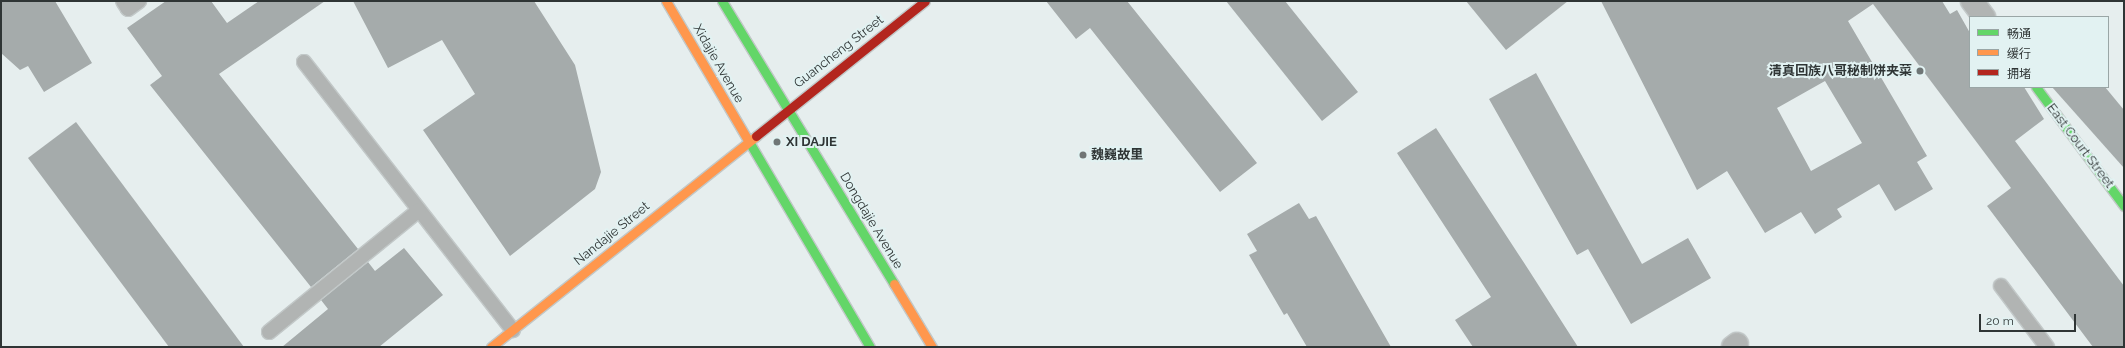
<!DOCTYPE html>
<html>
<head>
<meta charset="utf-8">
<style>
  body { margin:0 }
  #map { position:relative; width:2125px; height:348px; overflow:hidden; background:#e6eeee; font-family:Raleway,"Noto Sans SC",sans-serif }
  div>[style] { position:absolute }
  .building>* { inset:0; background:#a5abab }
  .roads { filter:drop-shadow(1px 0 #c2c8c8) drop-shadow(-1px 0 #c2c8c8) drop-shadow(0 1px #c2c8c8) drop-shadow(0 -1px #c2c8c8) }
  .lane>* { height:14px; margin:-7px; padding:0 7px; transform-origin:7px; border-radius:7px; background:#b1b4b3 }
  .street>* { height:22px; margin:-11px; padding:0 11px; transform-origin:11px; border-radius:11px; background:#b1b4b3 }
  .fast>* { height:9px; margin:-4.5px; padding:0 4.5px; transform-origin:4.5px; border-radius:4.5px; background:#63d668 }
  .slow>* { height:9px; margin:-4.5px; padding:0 4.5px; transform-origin:4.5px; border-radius:4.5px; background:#ff974d }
  .jam>* { height:9px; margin:-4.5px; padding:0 4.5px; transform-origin:4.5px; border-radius:4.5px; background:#b3261e }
  .dots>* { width:11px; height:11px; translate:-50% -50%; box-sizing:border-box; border:2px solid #e2f2f2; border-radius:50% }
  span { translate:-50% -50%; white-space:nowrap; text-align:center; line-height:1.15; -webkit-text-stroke:4px #e2f2f2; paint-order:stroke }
  .street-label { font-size:13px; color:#2f3535 }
  .poi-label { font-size:13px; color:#2f3535; font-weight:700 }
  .right { translate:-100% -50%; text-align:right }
  .left { translate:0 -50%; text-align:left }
  .frame { position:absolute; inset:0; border:2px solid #2f3535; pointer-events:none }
  .legend { position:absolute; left:1969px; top:16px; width:140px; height:72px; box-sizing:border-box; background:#e2f2f2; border:1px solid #9aa6a6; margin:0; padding:5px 7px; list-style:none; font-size:12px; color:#2f3535 }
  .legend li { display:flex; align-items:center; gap:8px; height:20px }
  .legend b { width:20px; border:1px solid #9aa6a6 }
  .scale { position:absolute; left:1979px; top:314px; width:97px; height:18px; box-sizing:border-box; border:2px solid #2f3535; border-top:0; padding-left:5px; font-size:12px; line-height:14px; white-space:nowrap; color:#2f3535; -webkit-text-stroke:3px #e2f2f2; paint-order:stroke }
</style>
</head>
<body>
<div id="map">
  <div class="building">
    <div style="clip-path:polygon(1px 1px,55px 1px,92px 63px,44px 92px,28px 66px,20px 70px,1px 53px)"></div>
    <div style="clip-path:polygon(166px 1px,211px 1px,227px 23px,259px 1px,325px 1px,219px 74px,358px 249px,311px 287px,150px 85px,162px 76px,127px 28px)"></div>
    <div style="clip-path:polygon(353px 1px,534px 1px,575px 65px,601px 172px,595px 189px,510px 256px,423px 130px,475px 94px,442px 40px,388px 68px)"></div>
    <div style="clip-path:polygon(1046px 1px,1127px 1px,1257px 163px,1220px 192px,1090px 28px,1076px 39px)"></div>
    <div style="clip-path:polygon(1226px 1px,1285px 1px,1358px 92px,1322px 121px)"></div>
    <div style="clip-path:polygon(1466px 1px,1568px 1px,1506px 50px)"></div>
    <div style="clip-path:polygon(evenodd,1601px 1px,1942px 1px,1950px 14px,1957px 10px,1970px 33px,1970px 87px,2024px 87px,2044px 119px,2015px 141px,2124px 286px,2124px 347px,2093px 347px,1987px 206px,2011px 188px,1873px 4px,1848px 21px,1927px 156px,1917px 162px,1933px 189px,1895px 211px,1879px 184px,1837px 209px,1842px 217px,1815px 234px,1801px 212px,1765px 233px,1727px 171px,1697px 190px,1601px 1px,1825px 81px,1862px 143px,1811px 171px,1777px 108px,1825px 81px)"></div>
    <div style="clip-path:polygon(1536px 73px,1642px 264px,1688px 238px,1711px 278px,1631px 324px,1588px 249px,1577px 255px,1489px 99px)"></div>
    <div style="clip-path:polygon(2052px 87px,2105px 87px,2124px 110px,2124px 168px)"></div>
    <div style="clip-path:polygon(76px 122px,244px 347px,169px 347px,28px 158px)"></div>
    <div style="clip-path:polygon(1436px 128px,1530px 272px,1578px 347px,1473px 347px,1455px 320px,1491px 297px,1397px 153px)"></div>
    <div style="clip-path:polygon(1299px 203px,1309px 219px,1316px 216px,1391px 347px,1307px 347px,1287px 313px,1284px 315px,1249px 255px,1257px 251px,1247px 234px)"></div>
    <div style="clip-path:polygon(404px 248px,443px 295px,379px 347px,282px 347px,328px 309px,321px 300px,368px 262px,375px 271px)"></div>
  </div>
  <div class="roads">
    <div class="lane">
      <div style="left:123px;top:1px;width:9px;rotate:58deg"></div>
      <div style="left:128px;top:9px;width:14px;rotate:-36deg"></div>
      <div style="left:304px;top:62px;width:340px;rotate:52.1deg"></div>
      <div style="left:2001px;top:286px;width:76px;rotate:53deg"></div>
      <div style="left:269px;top:332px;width:193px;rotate:-39.1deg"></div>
    </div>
    <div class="street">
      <div style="left:1972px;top:1px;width:20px;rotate:53deg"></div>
      <div style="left:1733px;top:347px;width:5px;rotate:-37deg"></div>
    </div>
    <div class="fast">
      <div style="left:722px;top:1px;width:331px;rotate:58.7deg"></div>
      <div style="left:2036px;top:87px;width:148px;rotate:53.5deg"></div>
      <div style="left:748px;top:140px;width:240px;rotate:59.5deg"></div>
    </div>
    <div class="slow">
      <div style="left:666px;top:1px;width:161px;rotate:59.5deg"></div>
      <div style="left:894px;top:284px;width:74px;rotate:58.9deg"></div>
      <div style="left:491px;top:347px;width:339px;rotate:-38.5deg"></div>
    </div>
    <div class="jam">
      <div style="left:756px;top:136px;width:216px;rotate:-38.6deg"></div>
    </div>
  </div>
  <div class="dots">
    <div style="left:1920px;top:71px;background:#6f7676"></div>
    <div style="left:777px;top:142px;background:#6f7676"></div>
    <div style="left:1083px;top:155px;background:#6f7676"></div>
  </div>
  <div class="street-label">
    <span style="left:839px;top:52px;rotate:-38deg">Guancheng Street</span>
    <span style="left:718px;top:64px;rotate:60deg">Xidajie Avenue</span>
    <span style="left:2080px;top:146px;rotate:53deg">East Court Street</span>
    <span style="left:871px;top:221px;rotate:59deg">Dongdajie Avenue</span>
    <span style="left:612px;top:234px;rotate:-39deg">Nandajie Street</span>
  </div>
  <div class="poi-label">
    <span class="right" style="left:1912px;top:71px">清真回族八哥秘制饼夹菜</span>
    <span class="left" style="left:786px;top:142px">XI DAJIE</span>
    <span class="left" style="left:1091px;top:155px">魏巍故里</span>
  </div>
  <div class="frame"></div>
  <ul class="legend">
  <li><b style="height:5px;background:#63d668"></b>畅通</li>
  <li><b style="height:5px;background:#ff974d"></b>缓行</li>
  <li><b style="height:5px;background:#b3261e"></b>拥堵</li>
  </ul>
  <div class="scale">20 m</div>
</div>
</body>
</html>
